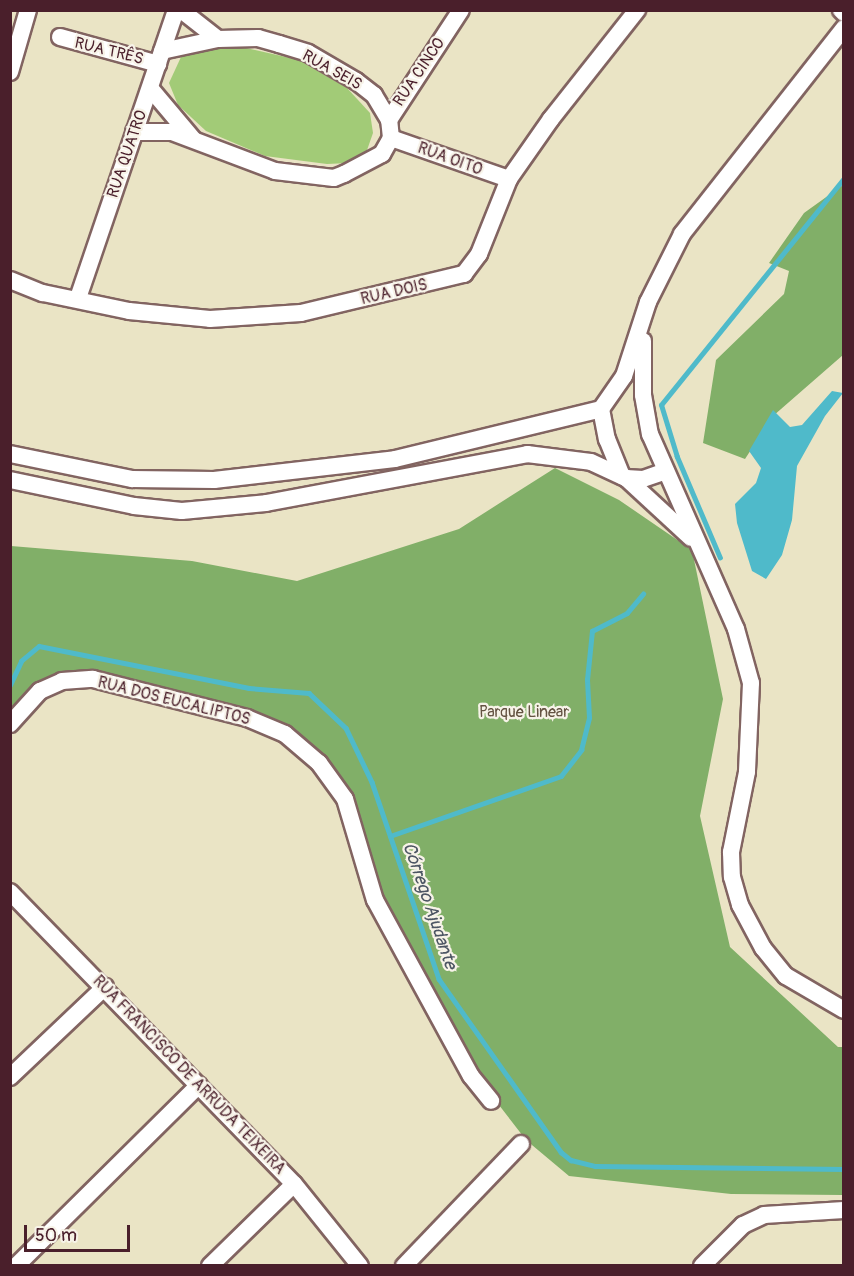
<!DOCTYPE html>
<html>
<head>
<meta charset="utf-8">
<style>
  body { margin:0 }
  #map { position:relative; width:854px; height:1276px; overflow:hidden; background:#eae4c5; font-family:Pangolin,sans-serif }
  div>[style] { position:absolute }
  .green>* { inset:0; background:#a2cb77 }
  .forest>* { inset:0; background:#81af68 }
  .water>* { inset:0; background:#4fbaca }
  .stream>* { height:4.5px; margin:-2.25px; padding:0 2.25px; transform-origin:2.25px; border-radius:2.25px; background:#4fbaca }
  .roads { filter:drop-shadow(2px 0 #826461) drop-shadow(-2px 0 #826461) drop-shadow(0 2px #826461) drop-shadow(0 -2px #826461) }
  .minor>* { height:16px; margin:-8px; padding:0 8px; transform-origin:8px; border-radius:8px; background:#fff }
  span { translate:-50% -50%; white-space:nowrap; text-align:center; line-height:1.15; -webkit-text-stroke:4.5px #f7f3e8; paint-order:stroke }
  .street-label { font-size:16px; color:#4a1f2b }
  .park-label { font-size:16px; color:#645342 }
  .water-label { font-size:18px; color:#4c5563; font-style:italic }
  .frame { position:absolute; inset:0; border:12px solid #4a1f2b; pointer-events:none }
  .scale { position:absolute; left:24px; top:1225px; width:106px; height:27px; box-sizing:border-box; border:3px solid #4a1f2b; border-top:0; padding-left:8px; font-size:18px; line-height:21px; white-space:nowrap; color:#4a1f2b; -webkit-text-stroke:4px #f7f3e8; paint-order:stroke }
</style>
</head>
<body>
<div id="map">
  <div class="green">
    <div style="clip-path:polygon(207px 45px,246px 48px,299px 60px,347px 88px,370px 113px,373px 133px,366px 153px,349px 163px,327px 164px,265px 156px,206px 131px,178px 105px,169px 83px,181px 57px)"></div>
  </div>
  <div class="forest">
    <div style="clip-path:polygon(843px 185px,843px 355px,773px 416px,745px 459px,703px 443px,716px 360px,784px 294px,789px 271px,769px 263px,804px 213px)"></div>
    <div style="clip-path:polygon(555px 468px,619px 500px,692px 550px,723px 699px,700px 816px,730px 947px,838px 1047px,843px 1047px,843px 1195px,731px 1194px,569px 1176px,526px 1140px,475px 1074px,380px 898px,350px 797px,290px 732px,63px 677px,11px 721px,11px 546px,192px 561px,297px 581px,459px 529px)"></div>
  </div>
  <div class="water">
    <div style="clip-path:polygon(832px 391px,843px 393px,825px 416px,797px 466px,792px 520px,782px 555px,766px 579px,752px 571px,737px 523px,735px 504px,756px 483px,761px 468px,749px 451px,773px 410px,790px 427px,802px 425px)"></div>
  </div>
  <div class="stream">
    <div style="left:720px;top:558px;width:110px;rotate:-113.1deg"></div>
    <div style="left:677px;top:457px;width:54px;rotate:-107.1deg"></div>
    <div style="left:661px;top:405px;width:292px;rotate:-51.1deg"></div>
    <div style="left:10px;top:685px;width:26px;rotate:-65deg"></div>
    <div style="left:21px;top:661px;width:23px;rotate:-40deg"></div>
    <div style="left:39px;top:646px;width:214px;rotate:11.3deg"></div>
    <div style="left:249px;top:688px;width:60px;rotate:4.8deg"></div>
    <div style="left:309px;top:693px;width:51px;rotate:43.4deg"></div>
    <div style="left:346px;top:728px;width:60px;rotate:64.3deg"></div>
    <div style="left:372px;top:782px;width:208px;rotate:71.2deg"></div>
    <div style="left:439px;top:979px;width:212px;rotate:54.8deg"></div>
    <div style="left:561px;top:1152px;width:13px;rotate:39deg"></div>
    <div style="left:571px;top:1160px;width:25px;rotate:14deg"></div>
    <div style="left:595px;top:1166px;width:249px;rotate:0.7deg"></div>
    <div style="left:390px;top:836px;width:181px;rotate:-19.3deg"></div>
    <div style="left:561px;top:776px;width:33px;rotate:-52deg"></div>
    <div style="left:581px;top:750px;width:33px;rotate:-76deg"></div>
    <div style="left:589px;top:718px;width:38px;rotate:-93deg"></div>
    <div style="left:587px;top:680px;width:49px;rotate:-84.2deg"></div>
    <div style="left:592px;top:631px;width:39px;rotate:-27deg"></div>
    <div style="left:627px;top:613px;width:25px;rotate:-50deg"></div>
  </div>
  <div class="roads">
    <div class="minor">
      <div style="left:181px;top:10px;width:47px;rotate:38.1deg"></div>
      <div style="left:841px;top:10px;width:4px;rotate:45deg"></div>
      <div style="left:60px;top:37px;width:102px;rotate:15.4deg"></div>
      <div style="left:162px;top:51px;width:57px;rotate:-12.1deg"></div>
      <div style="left:218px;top:39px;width:40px;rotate:-1.4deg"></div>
      <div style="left:258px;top:38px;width:22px;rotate:16deg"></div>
      <div style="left:279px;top:44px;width:30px;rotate:17deg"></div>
      <div style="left:308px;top:53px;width:56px;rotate:30.3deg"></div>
      <div style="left:356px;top:81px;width:23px;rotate:38deg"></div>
      <div style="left:374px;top:95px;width:29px;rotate:59deg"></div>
      <div style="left:10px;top:72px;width:65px;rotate:-73.8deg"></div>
      <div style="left:150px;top:88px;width:67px;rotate:49.9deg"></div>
      <div style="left:134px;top:132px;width:38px"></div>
      <div style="left:172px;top:132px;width:110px;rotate:20.7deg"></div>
      <div style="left:275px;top:171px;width:59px;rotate:6.8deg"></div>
      <div style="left:334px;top:178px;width:11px;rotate:-22deg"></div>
      <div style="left:344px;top:174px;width:43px;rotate:-27.8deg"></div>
      <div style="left:382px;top:154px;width:18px;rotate:-61deg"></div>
      <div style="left:391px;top:138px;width:18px;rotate:-96deg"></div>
      <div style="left:389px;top:120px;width:131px;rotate:-56.8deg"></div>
      <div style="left:391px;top:138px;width:125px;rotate:19.2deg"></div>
      <div style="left:10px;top:280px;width:35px;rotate:22deg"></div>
      <div style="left:43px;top:293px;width:88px;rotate:11.8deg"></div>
      <div style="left:129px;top:311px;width:81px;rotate:5.6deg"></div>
      <div style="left:210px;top:319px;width:91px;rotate:-3.8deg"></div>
      <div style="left:301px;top:313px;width:168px;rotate:-13.5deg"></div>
      <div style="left:464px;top:274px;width:25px;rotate:-53deg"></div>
      <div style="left:479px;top:254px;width:81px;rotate:-68.2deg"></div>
      <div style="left:509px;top:179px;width:73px;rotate:-55deg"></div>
      <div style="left:551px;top:119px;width:139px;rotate:-51.7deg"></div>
      <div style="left:78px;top:298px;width:304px;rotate:-71.2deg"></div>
      <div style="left:643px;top:341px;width:54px;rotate:90deg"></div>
      <div style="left:643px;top:395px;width:40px;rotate:80deg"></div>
      <div style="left:650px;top:434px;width:213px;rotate:66.2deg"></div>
      <div style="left:736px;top:629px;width:56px;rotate:74.5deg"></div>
      <div style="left:751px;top:683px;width:89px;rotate:92.6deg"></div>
      <div style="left:747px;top:772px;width:82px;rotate:101.3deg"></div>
      <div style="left:731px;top:852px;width:25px;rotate:88deg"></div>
      <div style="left:732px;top:877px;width:29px;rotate:74deg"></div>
      <div style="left:740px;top:905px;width:49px;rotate:61.9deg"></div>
      <div style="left:763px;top:948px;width:36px;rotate:51deg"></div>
      <div style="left:786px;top:976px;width:67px;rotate:30.4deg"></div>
      <div style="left:601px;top:409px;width:31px;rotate:79deg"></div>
      <div style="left:607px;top:439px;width:40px;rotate:68deg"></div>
      <div style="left:10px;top:454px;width:125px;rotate:11.6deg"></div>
      <div style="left:132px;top:479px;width:82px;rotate:0.7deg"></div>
      <div style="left:214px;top:480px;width:182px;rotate:-6.6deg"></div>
      <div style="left:395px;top:459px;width:212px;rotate:-13.6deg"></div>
      <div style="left:601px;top:409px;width:40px;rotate:-55.1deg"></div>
      <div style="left:624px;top:376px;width:78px;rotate:-72deg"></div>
      <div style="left:648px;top:302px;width:76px;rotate:-63.4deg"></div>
      <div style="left:682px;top:234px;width:262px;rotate:-51.8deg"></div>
      <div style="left:626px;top:478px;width:17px;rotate:3deg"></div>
      <div style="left:643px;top:479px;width:24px;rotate:-19deg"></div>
      <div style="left:10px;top:480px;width:127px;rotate:11.8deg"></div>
      <div style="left:134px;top:506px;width:48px;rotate:5.9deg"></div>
      <div style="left:182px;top:511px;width:84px;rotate:-5.4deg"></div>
      <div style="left:266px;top:503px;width:266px;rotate:-10.6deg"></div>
      <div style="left:527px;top:454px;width:64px;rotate:7.1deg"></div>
      <div style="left:591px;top:462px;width:38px;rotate:25deg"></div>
      <div style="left:626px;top:478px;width:88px;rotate:42.7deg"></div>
      <div style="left:10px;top:724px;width:45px;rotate:-47.7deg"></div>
      <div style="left:40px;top:691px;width:24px;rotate:-24deg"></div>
      <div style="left:62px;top:681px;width:31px;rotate:-4deg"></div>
      <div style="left:93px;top:679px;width:159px;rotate:14.2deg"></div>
      <div style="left:247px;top:718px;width:41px;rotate:22.8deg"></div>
      <div style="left:285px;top:734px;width:45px;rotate:40.5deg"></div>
      <div style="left:319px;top:763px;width:44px;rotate:54.2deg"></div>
      <div style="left:345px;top:799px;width:105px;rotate:73.5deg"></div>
      <div style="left:375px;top:900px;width:200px;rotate:61.4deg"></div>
      <div style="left:471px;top:1076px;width:32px;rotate:51deg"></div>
      <div style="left:10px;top:892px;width:407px;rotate:45.8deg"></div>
      <div style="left:294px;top:1184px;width:105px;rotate:51.2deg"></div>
      <div style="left:10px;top:1077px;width:131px;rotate:-43.5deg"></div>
      <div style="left:16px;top:1266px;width:257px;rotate:-44.7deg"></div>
      <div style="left:210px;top:1266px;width:117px;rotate:-44.3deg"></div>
      <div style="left:404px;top:1266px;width:169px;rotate:-46.2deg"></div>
      <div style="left:702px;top:1266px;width:58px;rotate:-45deg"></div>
      <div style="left:743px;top:1225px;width:23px;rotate:-25deg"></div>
      <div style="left:764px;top:1215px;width:80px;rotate:-3.6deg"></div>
    </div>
  </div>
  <div class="street-label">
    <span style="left:109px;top:51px;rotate:14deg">RUA TRÊS</span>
    <span style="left:332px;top:70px;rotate:29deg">RUA SEIS</span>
    <span style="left:419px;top:72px;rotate:-56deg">RUA CINCO</span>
    <span style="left:127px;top:154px;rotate:-71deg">RUA QUATRO</span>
    <span style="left:450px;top:159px;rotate:20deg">RUA OITO</span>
    <span style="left:394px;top:292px;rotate:-13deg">RUA DOIS</span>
    <span style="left:174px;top:701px;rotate:14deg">RUA DOS EUCALIPTOS</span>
    <span style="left:189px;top:1075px;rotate:46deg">RUA FRANCISCO DE ARRUDA TEIXEIRA</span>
  </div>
  <div class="park-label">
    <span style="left:524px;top:712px">Parque Linear</span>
  </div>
  <div class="water-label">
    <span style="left:429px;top:906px;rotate:71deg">Córrego Ajudante</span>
  </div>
  <div class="frame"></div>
  <div class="scale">50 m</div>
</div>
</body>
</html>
